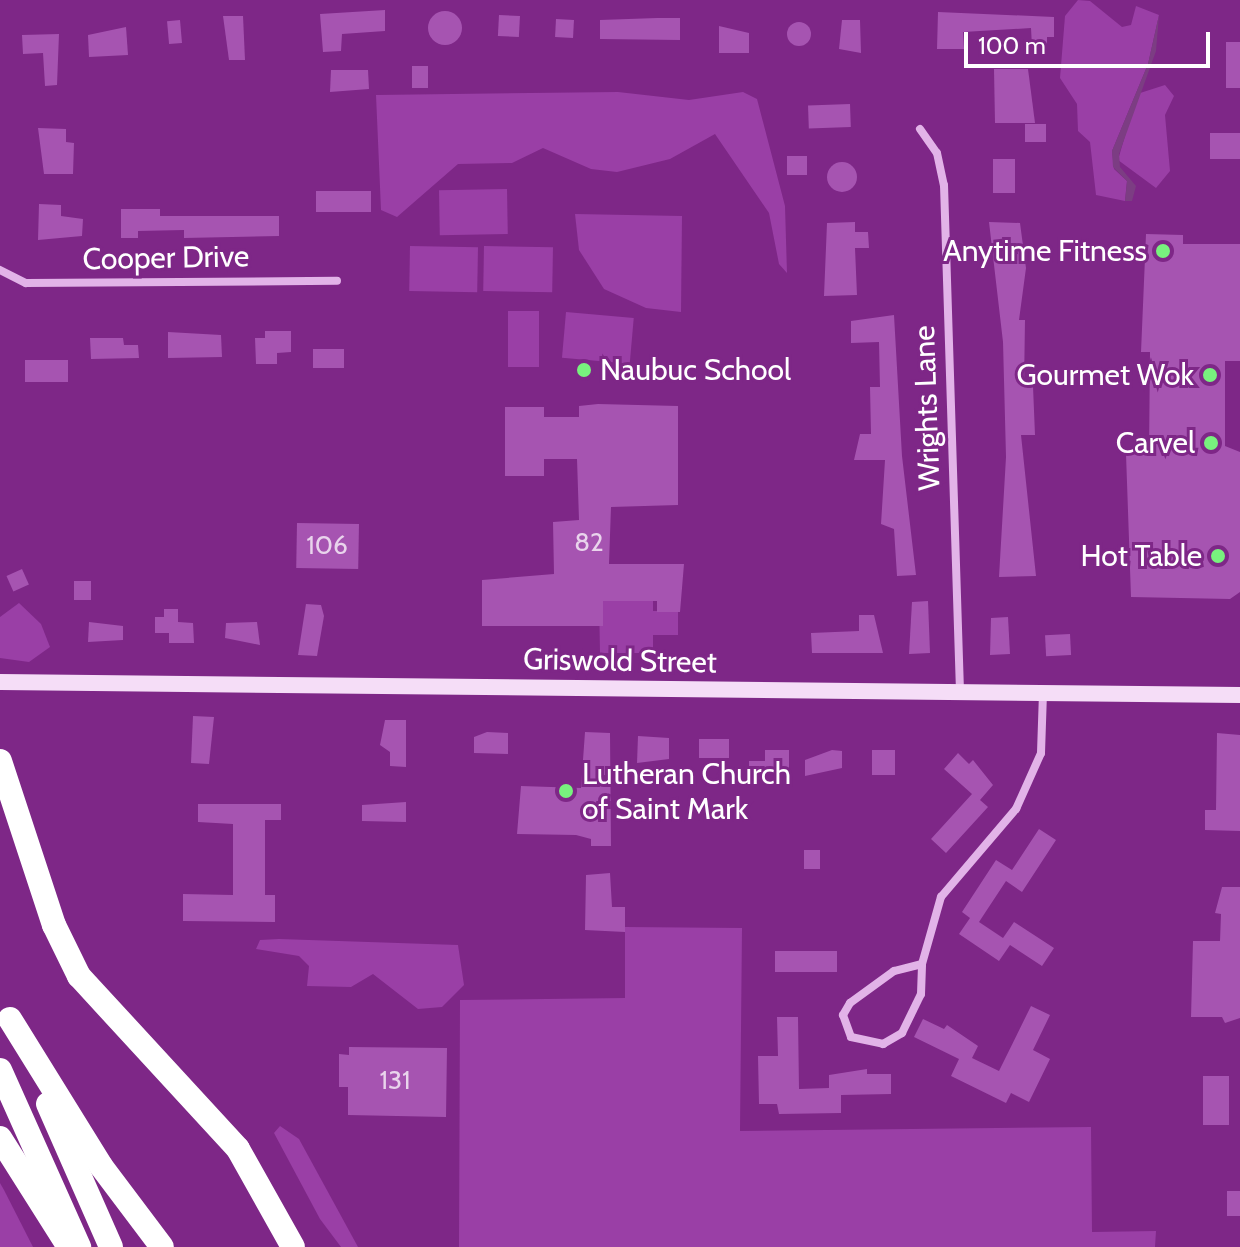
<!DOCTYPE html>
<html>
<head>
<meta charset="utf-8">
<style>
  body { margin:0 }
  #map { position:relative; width:1240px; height:1247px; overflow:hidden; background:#7e2787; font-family:Cabin,sans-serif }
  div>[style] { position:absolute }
  .green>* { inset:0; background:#9a3fa6; transform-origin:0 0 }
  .water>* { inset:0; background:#7c3d83 }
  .building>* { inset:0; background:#a654b1; transform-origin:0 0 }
  .round { border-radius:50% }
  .minor>* { height:8px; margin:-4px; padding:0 4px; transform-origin:4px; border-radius:4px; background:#e2b3e8 }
  .secondary>* { height:16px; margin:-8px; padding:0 8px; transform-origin:8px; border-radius:8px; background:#f5ddf7 }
  .motorway>* { height:24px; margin:-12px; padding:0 12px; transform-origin:12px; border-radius:12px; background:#fff }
  .dots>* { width:22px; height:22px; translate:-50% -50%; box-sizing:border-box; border:4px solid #7e2787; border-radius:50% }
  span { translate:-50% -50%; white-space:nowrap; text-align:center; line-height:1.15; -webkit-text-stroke:6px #7e2787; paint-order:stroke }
  .number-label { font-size:26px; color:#e9d4ec }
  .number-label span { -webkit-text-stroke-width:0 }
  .poi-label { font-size:30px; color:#fff }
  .right { translate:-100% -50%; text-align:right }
  .left { translate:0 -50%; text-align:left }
  .street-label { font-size:30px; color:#fff }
  .scale { position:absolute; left:964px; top:32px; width:246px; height:36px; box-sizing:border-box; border:4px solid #fff; border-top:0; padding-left:10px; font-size:24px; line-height:28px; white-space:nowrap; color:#fff; -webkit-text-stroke:6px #7e2787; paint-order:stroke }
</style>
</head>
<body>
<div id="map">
  <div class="green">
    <div style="clip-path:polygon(1078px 0,1090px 1px,1122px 27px,1131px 25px,1136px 6px,1159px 15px,1148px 64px,1112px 151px,1114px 169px,1127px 181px,1125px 201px,1096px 195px,1090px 142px,1078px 131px,1077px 104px,1060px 78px,1065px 16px)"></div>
    <div style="clip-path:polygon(1165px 85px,1174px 96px,1165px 115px,1170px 171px,1156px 188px,1118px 160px,1137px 94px)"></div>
    <div style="clip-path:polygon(618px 92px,689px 100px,743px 92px,757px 99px,785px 206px,787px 273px,779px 264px,769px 213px,715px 134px,670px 159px,617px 172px,591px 169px,543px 148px,512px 163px,458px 164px,397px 217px,381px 210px,376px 95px)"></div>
    <div style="left:507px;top:189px;width:45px;height:68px;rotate:89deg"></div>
    <div style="clip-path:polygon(575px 214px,682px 216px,681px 312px,646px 308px,604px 289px,579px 250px)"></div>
    <div style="left:410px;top:246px;width:68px;height:45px;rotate:1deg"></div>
    <div style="left:484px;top:246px;width:69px;height:45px;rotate:1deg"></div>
    <div style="left:508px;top:311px;width:31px;height:56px"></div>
    <div style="left:566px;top:312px;width:68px;height:46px;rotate:5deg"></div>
    <div style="clip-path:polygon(599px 601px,653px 601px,653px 611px,678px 611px,678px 635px,653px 635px,653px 653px,600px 653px)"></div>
    <div style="clip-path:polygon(19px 603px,41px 624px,50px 647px,29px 662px,0 658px,0 617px)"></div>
    <div style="clip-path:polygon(625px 927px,742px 928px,740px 1131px,1091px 1127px,1092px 1232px,1156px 1231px,1155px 1247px,459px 1247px,460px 1000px,625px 998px)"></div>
    <div style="clip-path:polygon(279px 939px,458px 945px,464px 985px,442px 1007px,418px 1009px,373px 974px,351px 987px,307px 986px,309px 966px,299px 956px,256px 949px,260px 940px)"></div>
    <div style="clip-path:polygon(280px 1126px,299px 1139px,358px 1247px,341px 1247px,320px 1219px,274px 1133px)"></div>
    <div style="clip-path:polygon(0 1183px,4px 1190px,33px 1247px,0 1247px)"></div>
  </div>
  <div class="water">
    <div style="clip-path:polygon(1159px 15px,1156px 51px,1119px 154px,1120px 167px,1136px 186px,1132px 201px,1125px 201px,1127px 181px,1113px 167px,1112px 151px,1148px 64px)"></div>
  </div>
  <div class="building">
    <div style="clip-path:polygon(385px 10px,385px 31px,342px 34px,341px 51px,323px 52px,320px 14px)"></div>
    <div class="round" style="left:428px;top:11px;width:34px;height:34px"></div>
    <div style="clip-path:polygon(938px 12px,1054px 17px,1054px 37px,1047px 37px,1047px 47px,1032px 47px,1031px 28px,963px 32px,964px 49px,937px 49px)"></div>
    <div style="left:499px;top:15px;width:21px;height:21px;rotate:3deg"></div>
    <div style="clip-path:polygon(223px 16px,243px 16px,245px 60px,229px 60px)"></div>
    <div style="clip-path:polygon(657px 18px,680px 18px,680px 40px,600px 39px,600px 20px)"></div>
    <div style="left:556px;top:19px;width:18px;height:18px;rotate:3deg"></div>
    <div style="left:180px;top:20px;width:23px;height:13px;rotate:85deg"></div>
    <div style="clip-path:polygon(842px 20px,860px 20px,861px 53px,839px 49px)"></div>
    <div class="round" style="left:787px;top:22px;width:24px;height:24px"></div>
    <div style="clip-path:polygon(719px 26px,749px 33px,749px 53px,719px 53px)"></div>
    <div style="clip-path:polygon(126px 27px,128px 55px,89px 57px,88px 35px)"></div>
    <div style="clip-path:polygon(59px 34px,57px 85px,45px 86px,43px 53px,23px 54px,22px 35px)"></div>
    <div style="left:1240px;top:42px;width:46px;height:14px;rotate:90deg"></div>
    <div style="left:412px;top:66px;width:16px;height:22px"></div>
    <div style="clip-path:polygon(994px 69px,1028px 69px,1035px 123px,995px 123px)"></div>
    <div style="clip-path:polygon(331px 70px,368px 70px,369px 89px,330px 92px)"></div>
    <div style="left:850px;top:104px;width:23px;height:42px;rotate:88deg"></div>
    <div style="left:1046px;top:124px;width:18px;height:21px;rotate:90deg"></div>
    <div style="clip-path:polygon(38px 128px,66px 129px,66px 142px,74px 143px,73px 174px,44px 174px)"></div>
    <div style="left:1210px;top:133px;width:30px;height:26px"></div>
    <div style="left:807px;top:156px;width:19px;height:20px;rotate:90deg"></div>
    <div style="left:993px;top:159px;width:22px;height:34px"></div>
    <div class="round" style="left:827px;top:162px;width:30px;height:30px"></div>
    <div style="left:371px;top:191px;width:21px;height:55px;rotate:90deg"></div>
    <div style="clip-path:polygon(39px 204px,61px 205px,61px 216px,83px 219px,82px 236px,38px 240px)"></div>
    <div style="clip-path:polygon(121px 209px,160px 209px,160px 216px,279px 216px,279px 236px,184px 238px,184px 230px,138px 231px,138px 238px,121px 238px)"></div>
    <div style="clip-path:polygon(855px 222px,855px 232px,868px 232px,869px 248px,855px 248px,857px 295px,824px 296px,827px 223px)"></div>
    <div style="clip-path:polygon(989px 222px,1020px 223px,1026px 268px,1019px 320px,1025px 320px,1024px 386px,1033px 386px,1035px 435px,1021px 435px,1036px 576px,999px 577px,1006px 457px,1003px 342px)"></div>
    <div style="clip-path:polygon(1146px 234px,1183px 235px,1183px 244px,1240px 244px,1240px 361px,1225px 361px,1225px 446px,1240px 452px,1240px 592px,1230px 599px,1131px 597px,1126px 454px,1149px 453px,1150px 352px,1141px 352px)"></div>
    <div style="clip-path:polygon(894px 315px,902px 456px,916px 575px,897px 576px,894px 529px,881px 524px,885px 460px,854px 460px,860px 434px,871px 434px,870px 387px,880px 387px,879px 342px,851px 343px,851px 321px)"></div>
    <div style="clip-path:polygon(265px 331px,291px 331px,291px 352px,277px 353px,277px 364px,256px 364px,255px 338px,265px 338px)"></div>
    <div style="clip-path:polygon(168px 332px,221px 335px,222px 357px,168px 358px)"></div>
    <div style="clip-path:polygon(90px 338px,123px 338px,124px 345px,138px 345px,139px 358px,91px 359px)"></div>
    <div style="left:344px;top:349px;width:19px;height:31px;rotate:90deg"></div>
    <div style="left:25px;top:360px;width:43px;height:22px"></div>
    <div style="clip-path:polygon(598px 404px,678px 406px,678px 505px,611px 507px,609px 564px,684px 564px,680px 612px,657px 612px,657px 601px,603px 601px,603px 626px,482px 626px,482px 580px,554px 574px,553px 522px,579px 520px,577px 459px,544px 459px,544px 476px,505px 476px,505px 407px,544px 407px,544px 417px,579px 417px,579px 406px)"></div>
    <div style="left:297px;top:523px;width:62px;height:45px;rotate:1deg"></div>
    <div style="left:22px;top:569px;width:17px;height:17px;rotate:66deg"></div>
    <div style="left:74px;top:581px;width:17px;height:19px"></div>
    <div style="clip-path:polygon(928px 601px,930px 653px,909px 654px,912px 602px)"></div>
    <div style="clip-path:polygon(306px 604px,321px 605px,324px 616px,317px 656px,298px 655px)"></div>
    <div style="clip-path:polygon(164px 609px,178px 609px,178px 622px,193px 623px,194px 643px,169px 643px,169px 633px,155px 633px,155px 617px,164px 617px)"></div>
    <div style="clip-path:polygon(859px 615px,874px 615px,883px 653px,812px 653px,811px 633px,859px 631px)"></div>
    <div style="clip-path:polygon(1008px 617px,1010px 654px,990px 655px,991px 618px)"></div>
    <div style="clip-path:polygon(89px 622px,123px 626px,123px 640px,88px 642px)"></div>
    <div style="clip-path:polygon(257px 622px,260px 645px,225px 638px,226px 623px)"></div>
    <div style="left:1070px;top:634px;width:21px;height:25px;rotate:87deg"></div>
    <div style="clip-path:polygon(193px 716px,214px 717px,209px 764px,191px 763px)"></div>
    <div style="clip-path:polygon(385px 720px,406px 720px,406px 767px,390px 766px,390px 752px,380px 745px)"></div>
    <div style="clip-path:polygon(487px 732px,508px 733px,508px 754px,474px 753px,474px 737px)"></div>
    <div style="clip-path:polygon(585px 732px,610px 733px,611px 846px,591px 846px,591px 839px,576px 835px,517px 834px,521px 786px,581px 788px)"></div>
    <div style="clip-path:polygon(1217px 733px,1240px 735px,1240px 831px,1205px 830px,1205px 810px,1216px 810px)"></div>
    <div style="clip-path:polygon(638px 736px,669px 738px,669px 759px,637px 763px)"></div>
    <div style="left:699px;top:739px;width:30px;height:19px"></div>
    <div style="clip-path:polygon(765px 750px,789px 750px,789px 770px,767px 769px,767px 779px,749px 779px,749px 761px,765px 761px)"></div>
    <div style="clip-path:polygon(832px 750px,842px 751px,842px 768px,805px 776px,805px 760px)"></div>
    <div style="left:872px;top:750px;width:23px;height:25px"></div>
    <div style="clip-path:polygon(958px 753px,969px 764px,973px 760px,993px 785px,980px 800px,988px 807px,946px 853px,931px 839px,972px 794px,944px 769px)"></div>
    <div style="clip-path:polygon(406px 802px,406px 822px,362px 821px,362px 805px)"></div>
    <div style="clip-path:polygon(198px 804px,281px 804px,281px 820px,265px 820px,265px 895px,275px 895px,275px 922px,183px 921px,183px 894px,233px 895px,233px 824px,198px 822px)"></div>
    <div style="clip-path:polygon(1039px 829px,1056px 840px,1022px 892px,1006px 881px,979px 922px,1003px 938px,1014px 922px,1054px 948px,1042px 966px,1010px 945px,999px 961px,959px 934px,970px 918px,962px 912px,996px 860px,1012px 870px)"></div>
    <div style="left:804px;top:850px;width:16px;height:19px"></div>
    <div style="clip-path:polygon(610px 873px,612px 907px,625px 907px,625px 932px,585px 930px,586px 875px)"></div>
    <div style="clip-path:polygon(1222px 887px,1240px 887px,1240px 1018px,1225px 1023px,1222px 1017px,1191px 1017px,1193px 941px,1220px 941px,1221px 914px,1215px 913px)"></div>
    <div style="left:775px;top:951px;width:62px;height:21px"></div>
    <div style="clip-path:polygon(1031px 1006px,1050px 1015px,1033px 1050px,1050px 1059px,1029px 1102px,1011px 1093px,1006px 1103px,951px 1076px,959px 1059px,914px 1037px,923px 1019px,944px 1029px,947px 1025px,978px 1046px,972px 1058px,999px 1071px)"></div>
    <div style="clip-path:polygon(777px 1017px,798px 1017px,799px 1089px,829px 1088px,829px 1075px,867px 1069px,867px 1074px,891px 1074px,891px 1094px,841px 1095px,841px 1113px,779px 1114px,777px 1104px,759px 1104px,758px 1056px,778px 1056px)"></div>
    <div style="clip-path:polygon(349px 1047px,447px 1048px,446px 1117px,348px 1115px,348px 1087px,339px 1087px,339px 1054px,349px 1055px)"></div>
    <div style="left:1203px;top:1076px;width:26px;height:49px"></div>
    <div style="left:1227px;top:1191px;width:13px;height:25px"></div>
  </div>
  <div class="minor">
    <div style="left:920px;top:129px;width:29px;rotate:55deg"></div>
    <div style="left:937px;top:153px;width:33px;rotate:78deg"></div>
    <div style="left:944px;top:185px;width:506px;rotate:88.19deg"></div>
    <div style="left:0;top:270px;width:29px;rotate:27deg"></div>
    <div style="left:26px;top:283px;width:311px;rotate:-0.4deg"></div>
    <div style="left:922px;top:964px;width:29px;rotate:166deg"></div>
    <div style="left:894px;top:971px;width:54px;rotate:144deg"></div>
    <div style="left:850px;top:1003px;width:14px;rotate:120deg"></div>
    <div style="left:843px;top:1015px;width:23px;rotate:70deg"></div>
    <div style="left:851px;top:1037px;width:33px;rotate:12deg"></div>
    <div style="left:883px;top:1044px;width:22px;rotate:-30deg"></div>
    <div style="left:902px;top:1033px;width:43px;rotate:-64deg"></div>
    <div style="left:921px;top:994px;width:30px;rotate:-88deg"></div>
    <div style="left:922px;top:964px;width:70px;rotate:-74.2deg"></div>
    <div style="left:941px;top:897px;width:116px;rotate:-49.6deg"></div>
    <div style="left:1016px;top:809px;width:61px;rotate:-65.9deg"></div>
    <div style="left:1041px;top:753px;width:60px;rotate:-88.1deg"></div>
  </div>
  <div class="secondary">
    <div style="left:0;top:682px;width:1240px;rotate:0.6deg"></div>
  </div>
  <div class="motorway">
    <div style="left:0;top:761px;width:173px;rotate:71.8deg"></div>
    <div style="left:54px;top:925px;width:57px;rotate:63.9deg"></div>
    <div style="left:79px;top:976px;width:235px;rotate:47.4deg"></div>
    <div style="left:238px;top:1149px;width:112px;rotate:60.7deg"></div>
    <div style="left:10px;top:1019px;width:173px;rotate:58.2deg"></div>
    <div style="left:101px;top:1166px;width:101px;rotate:53deg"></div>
    <div style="left:0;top:1070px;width:194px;rotate:65.9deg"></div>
    <div style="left:48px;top:1104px;width:156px;rotate:66.2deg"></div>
    <div style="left:0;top:1138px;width:122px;rotate:57.7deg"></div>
  </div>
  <div class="dots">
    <div style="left:1163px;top:251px;background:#78f17e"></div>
    <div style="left:584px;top:370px;background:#78f17e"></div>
    <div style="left:1210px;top:375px;background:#78f17e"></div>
    <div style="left:1211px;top:443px;background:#78f17e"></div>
    <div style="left:1218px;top:556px;background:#78f17e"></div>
    <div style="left:566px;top:791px;background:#78f17e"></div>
  </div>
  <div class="number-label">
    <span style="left:589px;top:543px">82</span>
    <span style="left:327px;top:546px">106</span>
    <span style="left:395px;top:1081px">131</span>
  </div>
  <div class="poi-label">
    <span class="right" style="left:1147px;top:251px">Anytime Fitness</span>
    <span class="left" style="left:600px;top:370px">Naubuc School</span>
    <span class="right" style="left:1194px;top:375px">Gourmet Wok</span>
    <span class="right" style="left:1195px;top:443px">Carvel</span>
    <span class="right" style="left:1202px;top:556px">Hot Table</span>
    <span class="left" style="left:582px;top:791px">Lutheran Church<br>of Saint Mark</span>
  </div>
  <div class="street-label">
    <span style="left:166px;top:258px;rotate:-1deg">Cooper Drive</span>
    <span style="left:927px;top:408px;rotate:-92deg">Wrights Lane</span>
    <span style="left:620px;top:661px;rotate:1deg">Griswold Street</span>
  </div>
  <div class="scale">100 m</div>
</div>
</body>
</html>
